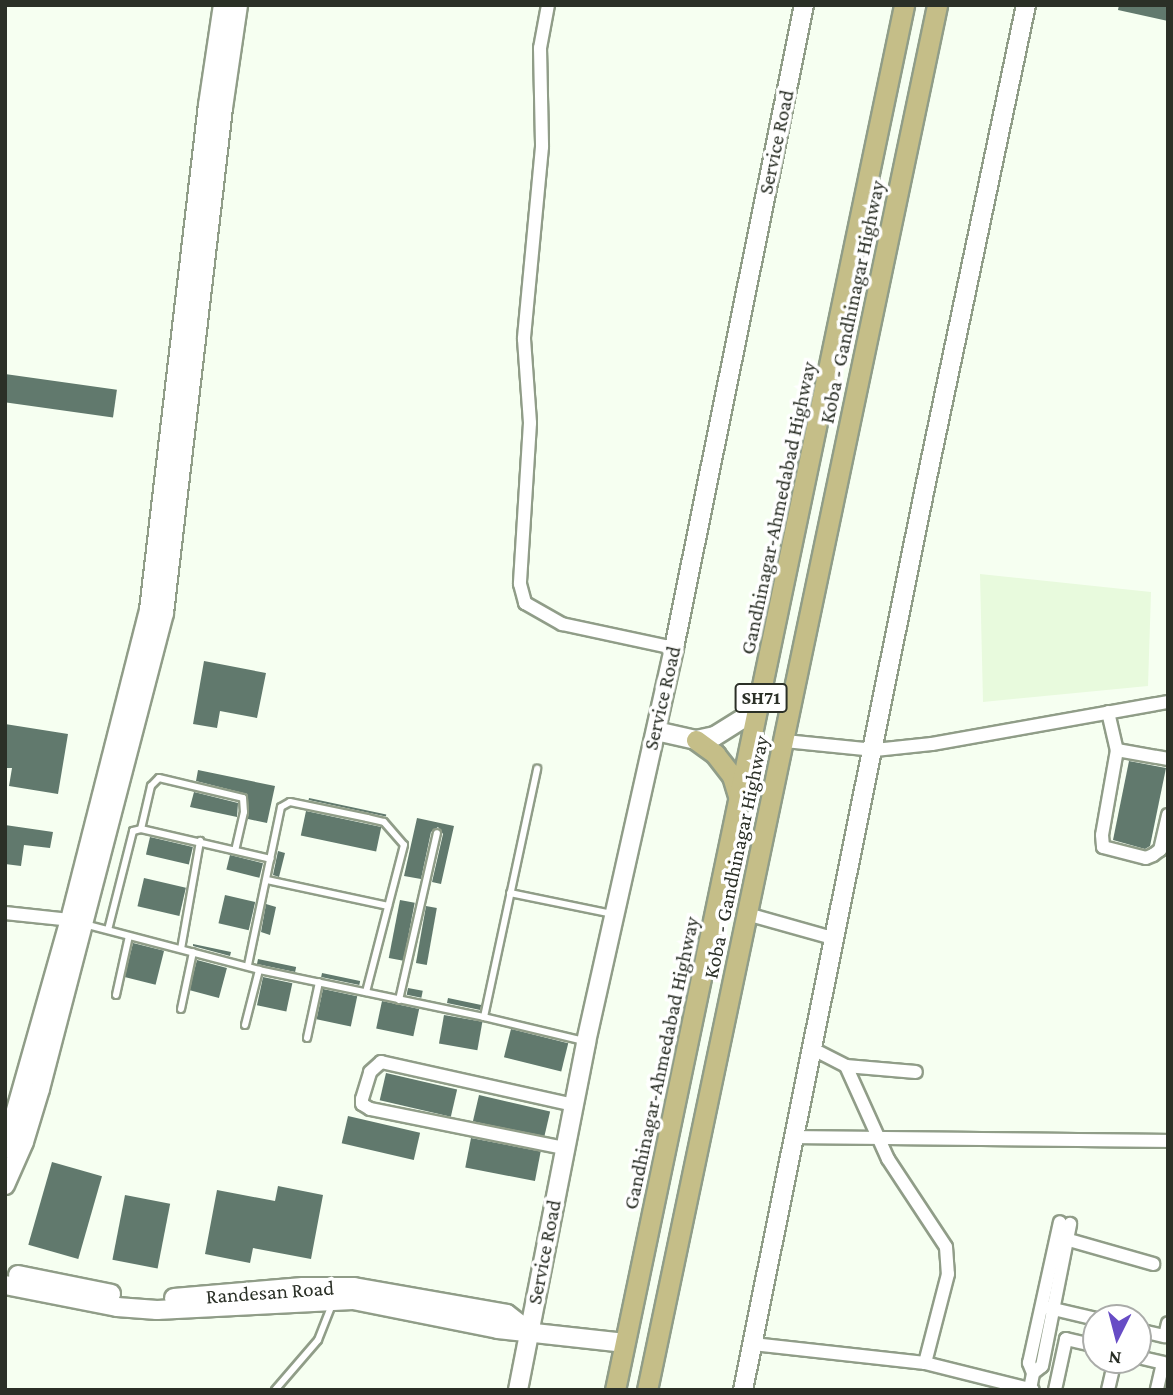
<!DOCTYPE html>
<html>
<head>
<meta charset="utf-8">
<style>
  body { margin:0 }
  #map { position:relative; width:1173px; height:1395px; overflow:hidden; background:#f6fff1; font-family:"Crimson Pro",serif }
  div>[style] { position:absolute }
  .built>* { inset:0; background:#e8fadd }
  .building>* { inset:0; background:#61796d; transform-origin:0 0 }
  .roads { filter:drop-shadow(2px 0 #909d88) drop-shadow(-2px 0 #909d88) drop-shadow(0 2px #909d88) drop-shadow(0 -2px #909d88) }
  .lane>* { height:6px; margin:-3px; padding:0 3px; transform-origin:3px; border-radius:3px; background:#fff }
  .street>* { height:12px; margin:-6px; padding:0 6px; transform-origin:6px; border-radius:6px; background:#fff }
  .secondary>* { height:18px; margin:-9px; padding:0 9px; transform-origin:9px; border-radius:9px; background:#fff }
  .primary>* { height:19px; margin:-9.5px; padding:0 9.5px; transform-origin:9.5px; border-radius:9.5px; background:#c5be88 }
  span { translate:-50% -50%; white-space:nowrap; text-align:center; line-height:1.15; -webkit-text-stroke:7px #fff; paint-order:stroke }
  .shield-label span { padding:2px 5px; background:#fff; border:2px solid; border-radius:5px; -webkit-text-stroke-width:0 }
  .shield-label { font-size:19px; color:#2b3027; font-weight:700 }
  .street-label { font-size:21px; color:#2b3027 }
  .frame { position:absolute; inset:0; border:7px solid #2b3027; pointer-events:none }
  .north { position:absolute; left:1082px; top:1304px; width:70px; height:70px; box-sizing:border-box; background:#fff; border:2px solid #aaaca9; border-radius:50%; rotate:186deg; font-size:19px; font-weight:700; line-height:28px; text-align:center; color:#2b3027 }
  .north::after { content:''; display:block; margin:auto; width:24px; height:32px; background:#674cc5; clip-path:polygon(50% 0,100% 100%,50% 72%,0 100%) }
</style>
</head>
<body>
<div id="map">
  <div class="built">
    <div style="clip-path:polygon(980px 574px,1151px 592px,1148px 686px,983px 702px)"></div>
  </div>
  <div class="building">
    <div style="clip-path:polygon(1119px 5px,1168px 5px,1168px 21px,1118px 10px)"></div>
    <div style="left:5px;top:374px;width:113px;height:28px;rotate:8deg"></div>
    <div style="clip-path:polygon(204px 661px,266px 673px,257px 718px,220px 711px,217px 728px,193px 724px)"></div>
    <div style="clip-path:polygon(5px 724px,68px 734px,58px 794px,9px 786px,12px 768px,5px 768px)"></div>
    <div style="clip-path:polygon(1129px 761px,1166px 768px,1150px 846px,1145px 849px,1113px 840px)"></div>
    <div style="clip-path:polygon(198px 770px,275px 786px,267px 823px,248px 819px,247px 794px,196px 781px)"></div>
    <div style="clip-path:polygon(194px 792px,238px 803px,237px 817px,190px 807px)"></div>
    <div style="left:309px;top:798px;width:79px;height:2px;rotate:12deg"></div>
    <div style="left:306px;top:811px;width:77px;height:25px;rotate:12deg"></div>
    <div style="clip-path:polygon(417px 818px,454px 826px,441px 884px,432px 882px,443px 834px,438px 827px,431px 832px,421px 879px,404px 876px)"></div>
    <div style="clip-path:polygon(5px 825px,53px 832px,50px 848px,24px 845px,21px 866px,5px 864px)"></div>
    <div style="left:150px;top:837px;width:44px;height:18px;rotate:13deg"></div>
    <div style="clip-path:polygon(278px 851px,285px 853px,279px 877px,273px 875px)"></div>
    <div style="left:230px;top:855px;width:34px;height:15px;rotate:14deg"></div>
    <div style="left:144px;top:878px;width:43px;height:29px;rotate:13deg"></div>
    <div style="left:225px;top:895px;width:31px;height:29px;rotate:13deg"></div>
    <div style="left:400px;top:900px;width:15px;height:59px;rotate:11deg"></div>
    <div style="clip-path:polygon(266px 904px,276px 907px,270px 935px,261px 932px)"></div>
    <div style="left:426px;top:906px;width:11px;height:58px;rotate:10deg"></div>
    <div style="left:133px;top:943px;width:32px;height:35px;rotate:14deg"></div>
    <div style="clip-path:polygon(193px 944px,231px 952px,230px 956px,193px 946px)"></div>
    <div style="left:258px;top:959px;width:39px;height:5px;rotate:12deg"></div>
    <div style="left:197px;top:960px;width:31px;height:31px;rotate:15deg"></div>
    <div style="left:322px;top:973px;width:39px;height:4px;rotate:12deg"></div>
    <div style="left:263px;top:977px;width:30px;height:29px;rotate:12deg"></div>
    <div style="left:408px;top:988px;width:15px;height:7px;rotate:11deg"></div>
    <div style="left:323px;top:989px;width:35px;height:31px;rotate:12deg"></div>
    <div style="left:448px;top:998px;width:34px;height:5px;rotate:12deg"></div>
    <div style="left:382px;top:1001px;width:38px;height:28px;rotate:12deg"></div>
    <div style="left:444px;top:1015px;width:39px;height:29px;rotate:10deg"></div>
    <div style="left:511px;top:1029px;width:59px;height:29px;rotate:14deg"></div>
    <div style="left:386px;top:1073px;width:73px;height:28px;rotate:13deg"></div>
    <div style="left:479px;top:1095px;width:73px;height:27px;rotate:13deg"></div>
    <div style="left:348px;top:1116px;width:74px;height:28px;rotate:13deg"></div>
    <div style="left:471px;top:1138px;width:71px;height:30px;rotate:11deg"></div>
    <div style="left:52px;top:1162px;width:52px;height:86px;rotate:16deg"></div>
    <div style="clip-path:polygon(278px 1186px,323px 1195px,311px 1259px,253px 1248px,250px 1263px,205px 1254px,217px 1190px,275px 1201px)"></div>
    <div style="left:125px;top:1195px;width:46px;height:66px;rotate:11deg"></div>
  </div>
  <div class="roads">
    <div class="lane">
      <div style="left:141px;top:829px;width:44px;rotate:-76.9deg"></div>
      <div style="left:151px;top:786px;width:11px;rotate:-45deg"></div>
      <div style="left:159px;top:778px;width:86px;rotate:13.4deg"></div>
      <div style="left:243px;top:798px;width:14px;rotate:86deg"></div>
      <div style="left:244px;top:812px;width:39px;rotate:103deg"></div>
      <div style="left:267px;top:880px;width:124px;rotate:12.1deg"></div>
      <div style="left:510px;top:893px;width:104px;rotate:11.6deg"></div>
      <div style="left:84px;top:924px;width:181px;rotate:14.7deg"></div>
      <div style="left:259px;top:970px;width:230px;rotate:11.8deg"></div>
      <div style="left:484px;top:1017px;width:103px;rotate:13.5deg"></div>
      <div style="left:108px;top:930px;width:102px;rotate:-75.8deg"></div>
      <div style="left:133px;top:831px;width:8px;rotate:-14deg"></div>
      <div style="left:141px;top:829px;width:133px;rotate:13deg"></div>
      <div style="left:181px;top:949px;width:110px;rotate:-80deg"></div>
      <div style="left:248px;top:965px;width:161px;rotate:-78.2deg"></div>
      <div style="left:281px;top:807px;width:10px;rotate:-29deg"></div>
      <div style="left:290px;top:802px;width:79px;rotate:11.7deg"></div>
      <div style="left:367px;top:818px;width:17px;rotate:13deg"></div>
      <div style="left:384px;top:822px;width:30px;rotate:49deg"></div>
      <div style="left:404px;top:845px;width:152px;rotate:104.5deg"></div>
      <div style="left:116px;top:995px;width:60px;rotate:-77.6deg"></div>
      <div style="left:399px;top:1000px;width:171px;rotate:-77.2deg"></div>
      <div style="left:181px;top:1009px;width:58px;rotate:-78.1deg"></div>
      <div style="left:484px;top:1017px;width:254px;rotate:-77.9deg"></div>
      <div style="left:245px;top:1025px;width:57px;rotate:-75.7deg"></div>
      <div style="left:307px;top:1038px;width:57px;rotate:-77.9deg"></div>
      <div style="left:275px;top:1390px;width:66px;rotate:-49.3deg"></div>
      <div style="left:318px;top:1340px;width:41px;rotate:-68.5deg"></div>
    </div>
    <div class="street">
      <div style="left:548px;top:5px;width:44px;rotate:100.5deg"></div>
      <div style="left:540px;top:48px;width:99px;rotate:88.8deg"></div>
      <div style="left:542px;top:147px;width:193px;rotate:95.4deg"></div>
      <div style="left:524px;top:339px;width:84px;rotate:85.9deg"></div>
      <div style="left:530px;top:423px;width:161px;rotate:93.6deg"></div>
      <div style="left:520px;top:584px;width:20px;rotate:75deg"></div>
      <div style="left:525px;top:603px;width:43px;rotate:29.6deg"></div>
      <div style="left:562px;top:624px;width:115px;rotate:12.1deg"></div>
      <div style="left:1108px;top:712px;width:39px;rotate:77deg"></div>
      <div style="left:1117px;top:750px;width:86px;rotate:100deg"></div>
      <div style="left:1102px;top:835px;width:12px;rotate:85deg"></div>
      <div style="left:1103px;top:847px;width:44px;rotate:14.3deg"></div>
      <div style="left:1146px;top:858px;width:8px;rotate:-23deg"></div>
      <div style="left:1153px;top:855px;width:9px;rotate:-36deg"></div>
      <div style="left:1160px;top:850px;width:36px;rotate:-77deg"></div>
      <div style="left:785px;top:741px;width:90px;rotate:5.7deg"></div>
      <div style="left:875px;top:750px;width:57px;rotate:-6deg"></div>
      <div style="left:932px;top:744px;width:240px;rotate:-10.1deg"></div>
      <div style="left:1117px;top:750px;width:52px;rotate:10deg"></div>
      <div style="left:5px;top:913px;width:65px;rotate:6.1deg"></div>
      <div style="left:747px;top:914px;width:92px;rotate:15.7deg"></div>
      <div style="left:813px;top:1049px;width:37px;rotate:27deg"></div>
      <div style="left:846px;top:1066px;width:102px;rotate:65.7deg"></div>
      <div style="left:888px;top:1159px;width:105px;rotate:56.6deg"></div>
      <div style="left:946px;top:1247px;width:27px;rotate:86deg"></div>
      <div style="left:948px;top:1274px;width:92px;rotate:104.5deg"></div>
      <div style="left:846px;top:1066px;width:70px;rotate:4.9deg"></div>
      <div style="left:795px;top:1137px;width:373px;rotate:0.6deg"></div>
      <div style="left:564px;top:1148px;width:198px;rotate:-168.6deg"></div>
      <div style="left:370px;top:1109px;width:9px;rotate:-148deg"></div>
      <div style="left:362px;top:1104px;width:5px;rotate:-90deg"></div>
      <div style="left:362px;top:1099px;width:28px;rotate:-73deg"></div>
      <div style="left:370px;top:1072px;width:15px;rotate:-42deg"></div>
      <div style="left:381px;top:1062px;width:197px;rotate:12.6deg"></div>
      <div style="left:1062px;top:1238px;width:95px;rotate:15.9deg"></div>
      <div style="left:1045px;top:1307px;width:52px;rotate:13.2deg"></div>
      <div style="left:1138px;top:1330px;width:28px;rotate:13deg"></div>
      <div style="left:1165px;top:1336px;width:13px;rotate:-77deg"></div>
      <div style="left:753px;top:1344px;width:173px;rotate:6.3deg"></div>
      <div style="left:925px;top:1363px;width:111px;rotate:14deg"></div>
      <div style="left:1138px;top:1357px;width:26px;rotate:13deg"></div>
      <div style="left:1163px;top:1363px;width:28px;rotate:103deg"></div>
      <div style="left:1033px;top:1373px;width:11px;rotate:-38deg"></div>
      <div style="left:1042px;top:1366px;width:145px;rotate:-78.8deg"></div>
      <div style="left:1030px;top:1389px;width:16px;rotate:-79deg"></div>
      <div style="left:1033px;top:1373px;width:11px;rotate:-112deg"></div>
      <div style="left:1029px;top:1363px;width:144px;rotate:-77.6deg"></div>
      <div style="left:1055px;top:1390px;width:52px;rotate:-77.8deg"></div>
      <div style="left:1066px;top:1339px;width:31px;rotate:13deg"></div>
      <div style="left:1108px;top:1390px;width:31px;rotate:-77deg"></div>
    </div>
    <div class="secondary">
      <div style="left:656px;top:731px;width:41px;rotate:12.7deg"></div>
      <div style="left:696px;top:740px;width:19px;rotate:-12deg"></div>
      <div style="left:715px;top:736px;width:36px;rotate:-32deg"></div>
      <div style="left:745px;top:717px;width:23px;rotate:-56deg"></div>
      <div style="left:5px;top:1149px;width:238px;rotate:-74.2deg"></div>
      <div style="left:70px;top:920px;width:320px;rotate:-75.7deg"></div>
      <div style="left:149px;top:610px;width:508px;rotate:-83.34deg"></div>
      <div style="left:208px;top:105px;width:101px;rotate:-81.5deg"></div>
      <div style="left:5px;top:1185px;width:47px;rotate:-66.2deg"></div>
      <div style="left:24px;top:1142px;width:55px;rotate:-73.2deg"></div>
      <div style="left:40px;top:1089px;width:492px;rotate:-75.4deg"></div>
      <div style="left:164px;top:613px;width:508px;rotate:-83.34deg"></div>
      <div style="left:223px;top:108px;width:104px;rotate:-81.7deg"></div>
      <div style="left:18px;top:1275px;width:95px;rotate:11.5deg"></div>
      <div style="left:5px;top:1285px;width:114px;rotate:11.1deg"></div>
      <div style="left:117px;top:1307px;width:40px;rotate:4.3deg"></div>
      <div style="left:157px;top:1310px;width:196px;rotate:-2.9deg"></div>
      <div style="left:353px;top:1300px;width:148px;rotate:11.3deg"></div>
      <div style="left:498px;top:1329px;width:128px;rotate:6.3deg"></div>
      <div style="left:174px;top:1298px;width:129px;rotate:-4.9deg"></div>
      <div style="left:303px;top:1287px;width:51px"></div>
      <div style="left:354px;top:1287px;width:155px;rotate:10deg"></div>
      <div style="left:507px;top:1314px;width:28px;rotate:38deg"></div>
      <div style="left:518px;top:1390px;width:355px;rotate:-78.9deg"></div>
      <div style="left:586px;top:1042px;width:404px;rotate:-77.4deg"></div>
      <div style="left:674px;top:648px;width:656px;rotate:-78.57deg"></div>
      <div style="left:743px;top:1390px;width:911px;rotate:-78.6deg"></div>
      <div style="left:923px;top:497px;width:503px;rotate:-78.18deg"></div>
    </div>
    <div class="primary">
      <div style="left:696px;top:740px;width:24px;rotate:36deg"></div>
      <div style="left:715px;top:754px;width:28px;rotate:52deg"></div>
      <div style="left:732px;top:776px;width:24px;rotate:73deg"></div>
      <div style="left:615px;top:1390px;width:1415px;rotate:-78.21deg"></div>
      <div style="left:647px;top:1390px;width:1415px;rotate:-78.17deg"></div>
    </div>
  </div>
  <div class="shield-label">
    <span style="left:761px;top:698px">SH71</span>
  </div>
  <div class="street-label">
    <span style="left:776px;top:142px;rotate:-78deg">Service Road</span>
    <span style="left:852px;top:302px;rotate:-78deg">Koba - Gandhinagar Highway</span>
    <span style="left:778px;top:508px;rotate:-78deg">Gandhinagar-Ahmedabad Highway</span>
    <span style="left:662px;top:698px;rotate:-77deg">Service Road</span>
    <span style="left:736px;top:857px;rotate:-78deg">Koba - Gandhinagar Highway</span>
    <span style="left:661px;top:1063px;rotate:-78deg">Gandhinagar-Ahmedabad Highway</span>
    <span style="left:544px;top:1252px;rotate:-79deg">Service Road</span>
    <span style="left:270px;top:1292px;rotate:-4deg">Randesan Road</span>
  </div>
  <div class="frame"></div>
  <div class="north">N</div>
</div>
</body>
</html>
